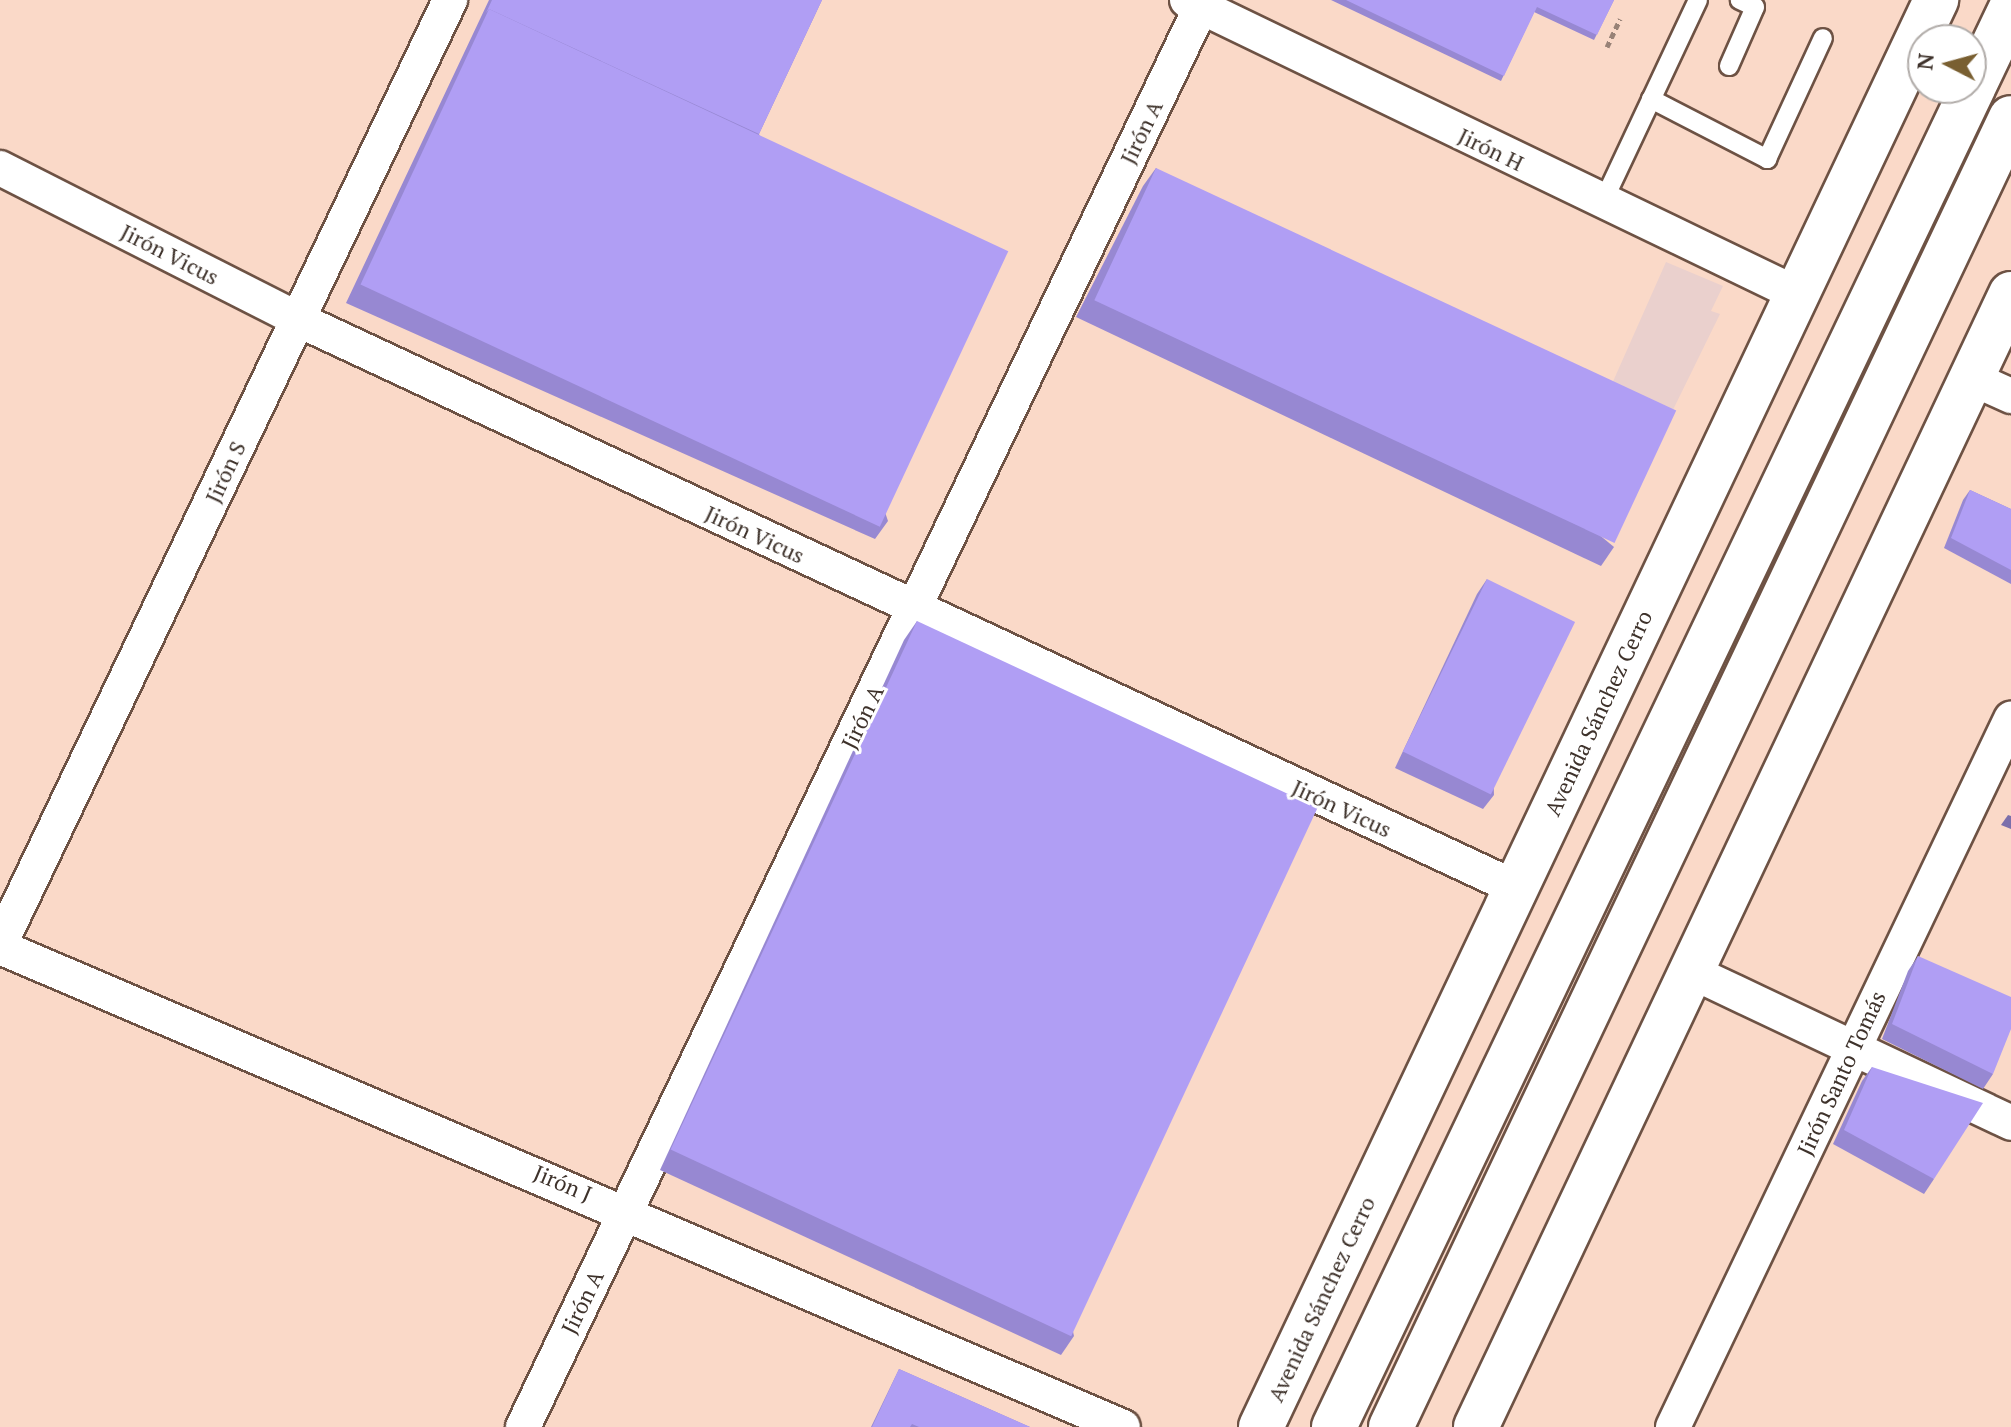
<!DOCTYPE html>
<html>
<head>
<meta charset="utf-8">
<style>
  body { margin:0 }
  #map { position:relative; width:2011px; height:1427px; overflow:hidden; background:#fad9c8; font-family:"PT Serif",serif }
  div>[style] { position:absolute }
  .education>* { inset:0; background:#ead0cd }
  .path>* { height:5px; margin-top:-2.5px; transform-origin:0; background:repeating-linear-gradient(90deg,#988277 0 6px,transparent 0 10px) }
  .roads { filter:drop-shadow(2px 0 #6d5244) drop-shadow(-2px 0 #6d5244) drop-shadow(0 2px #6d5244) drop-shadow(0 -2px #6d5244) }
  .lane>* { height:18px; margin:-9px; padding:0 9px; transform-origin:9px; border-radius:9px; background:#fff }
  .street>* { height:34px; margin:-17px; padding:0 17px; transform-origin:17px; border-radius:17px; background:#fff }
  .secondary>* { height:44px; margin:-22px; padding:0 22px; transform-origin:22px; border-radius:22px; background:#fff }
  .primary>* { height:44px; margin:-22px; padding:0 22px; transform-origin:22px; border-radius:22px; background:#fff }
  .wall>* { inset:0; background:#9788d2 }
  .shaded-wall>* { inset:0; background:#7b6fab }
  .building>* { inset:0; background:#b09ef4; transform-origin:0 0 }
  span { translate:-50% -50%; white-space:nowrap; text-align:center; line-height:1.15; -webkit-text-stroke:6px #fff; paint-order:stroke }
  .street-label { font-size:22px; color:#3e322b }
  .north { position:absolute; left:1907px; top:24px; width:80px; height:80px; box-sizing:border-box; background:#fff; border:2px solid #b2adaa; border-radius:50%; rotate:276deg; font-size:22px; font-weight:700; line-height:32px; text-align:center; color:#3e322b }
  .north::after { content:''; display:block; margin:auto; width:28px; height:36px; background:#795f31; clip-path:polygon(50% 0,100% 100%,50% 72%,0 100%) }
</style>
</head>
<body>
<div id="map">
  <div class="education">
    <div style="clip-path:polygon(1666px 262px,1723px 286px,1711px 311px,1720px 314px,1668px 420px,1607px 395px)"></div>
  </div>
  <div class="path">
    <div style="left:1607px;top:47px;width:31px;rotate:-65deg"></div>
  </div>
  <div class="roads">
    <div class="lane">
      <div style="left:1729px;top:66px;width:64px;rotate:-66.2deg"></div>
      <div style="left:1755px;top:7px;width:17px;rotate:-155deg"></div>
      <div style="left:1651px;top:99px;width:131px;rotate:27.3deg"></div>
      <div style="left:1767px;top:159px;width:133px;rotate:-65.2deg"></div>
      <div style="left:1602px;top:204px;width:225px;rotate:-64.8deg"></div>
    </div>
    <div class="street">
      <div style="left:1187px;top:0;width:677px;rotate:25.73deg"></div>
      <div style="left:0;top:168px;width:333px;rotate:26.9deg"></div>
      <div style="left:297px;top:319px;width:1345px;rotate:25.02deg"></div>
      <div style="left:1971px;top:378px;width:44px;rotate:24.2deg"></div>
      <div style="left:0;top:944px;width:1046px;rotate:-64.51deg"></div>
      <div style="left:0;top:947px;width:1221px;rotate:23.14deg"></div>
      <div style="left:1690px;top:971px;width:355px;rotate:25.3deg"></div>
      <div style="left:523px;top:1427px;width:1574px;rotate:-64.48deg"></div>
      <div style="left:1673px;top:1427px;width:785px;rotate:-64.48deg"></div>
    </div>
    <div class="secondary">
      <div style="left:1261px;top:1427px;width:1579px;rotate:-64.68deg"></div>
      <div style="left:1476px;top:1427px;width:1253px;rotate:-64.72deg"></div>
    </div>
    <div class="primary">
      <div style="left:1334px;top:1427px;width:1572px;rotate:-64.49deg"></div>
      <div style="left:1391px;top:1427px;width:1448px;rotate:-64.66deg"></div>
    </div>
  </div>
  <div class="wall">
    <div style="clip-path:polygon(489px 0,822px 0,759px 134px,888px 521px,875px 539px,346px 303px)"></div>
    <div style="clip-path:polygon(1331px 0,1614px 0,1594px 40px,1534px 12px,1501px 81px)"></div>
    <div style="clip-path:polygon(1156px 168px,1614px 547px,1601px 566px,1076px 317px,1143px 186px)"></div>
    <div style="clip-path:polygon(1970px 490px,2011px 509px,2011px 584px,1944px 548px,1963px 500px)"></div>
    <div style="clip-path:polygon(1487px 579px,1494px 795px,1483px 809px,1395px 768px,1477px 594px)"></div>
    <div style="clip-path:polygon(917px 621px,1074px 1336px,1061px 1355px,660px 1170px,904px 640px)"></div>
    <div style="clip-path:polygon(1918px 956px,1993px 1074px,1983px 1089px,1882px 1039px,1908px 971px)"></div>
    <div style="clip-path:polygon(1872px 1067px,1934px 1179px,1924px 1194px,1833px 1144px,1862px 1081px)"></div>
    <div style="clip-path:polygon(899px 1369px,1030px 1427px,871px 1427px)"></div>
  </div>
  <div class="shaded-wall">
    <div style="clip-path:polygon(2008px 815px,2011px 816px,2011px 829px,2001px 825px)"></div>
  </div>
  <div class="building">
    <div style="clip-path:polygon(492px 0,822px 0,759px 134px,489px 9px,486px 13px)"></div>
    <div style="clip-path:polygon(1346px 0,1614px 0,1597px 35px,1537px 7px,1504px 76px)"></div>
    <div style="left:489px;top:9px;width:573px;height:304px;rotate:25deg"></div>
    <div style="left:1156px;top:168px;width:574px;height:146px;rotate:25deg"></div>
    <div style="clip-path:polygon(1970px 490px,2011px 509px,2011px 570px,1951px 538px)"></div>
    <div style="left:1487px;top:579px;width:98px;height:192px;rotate:26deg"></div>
    <div style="left:917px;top:621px;width:442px;height:583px;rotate:25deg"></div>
    <div style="clip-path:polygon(1918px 956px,2011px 997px,2011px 1029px,1993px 1074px,1892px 1024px)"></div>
    <div style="clip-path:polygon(1872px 1067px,1983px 1103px,1934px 1179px,1844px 1130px)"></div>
    <div style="clip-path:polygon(899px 1369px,1030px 1427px,919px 1427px,912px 1424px,910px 1427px,872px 1427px)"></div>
  </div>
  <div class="street-label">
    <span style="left:1141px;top:132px;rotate:-64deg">Jirón A</span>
    <span style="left:1491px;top:149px;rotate:26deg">Jirón H</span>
    <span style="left:170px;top:254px;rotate:27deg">Jirón Vicus</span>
    <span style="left:225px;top:472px;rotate:-65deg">Jirón S</span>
    <span style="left:755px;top:534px;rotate:25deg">Jirón Vicus</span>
    <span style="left:1598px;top:713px;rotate:-65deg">Avenida Sánchez Cerro</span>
    <span style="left:862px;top:717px;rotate:-64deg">Jirón A</span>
    <span style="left:1342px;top:808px;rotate:25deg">Jirón Vicus</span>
    <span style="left:1841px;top:1073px;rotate:-65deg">Jirón Santo Tomás</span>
    <span style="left:563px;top:1183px;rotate:23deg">Jirón J</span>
    <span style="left:1321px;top:1299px;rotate:-65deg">Avenida Sánchez Cerro</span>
    <span style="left:582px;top:1302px;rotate:-64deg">Jirón A</span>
  </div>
  <div class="north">N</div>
</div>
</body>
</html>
